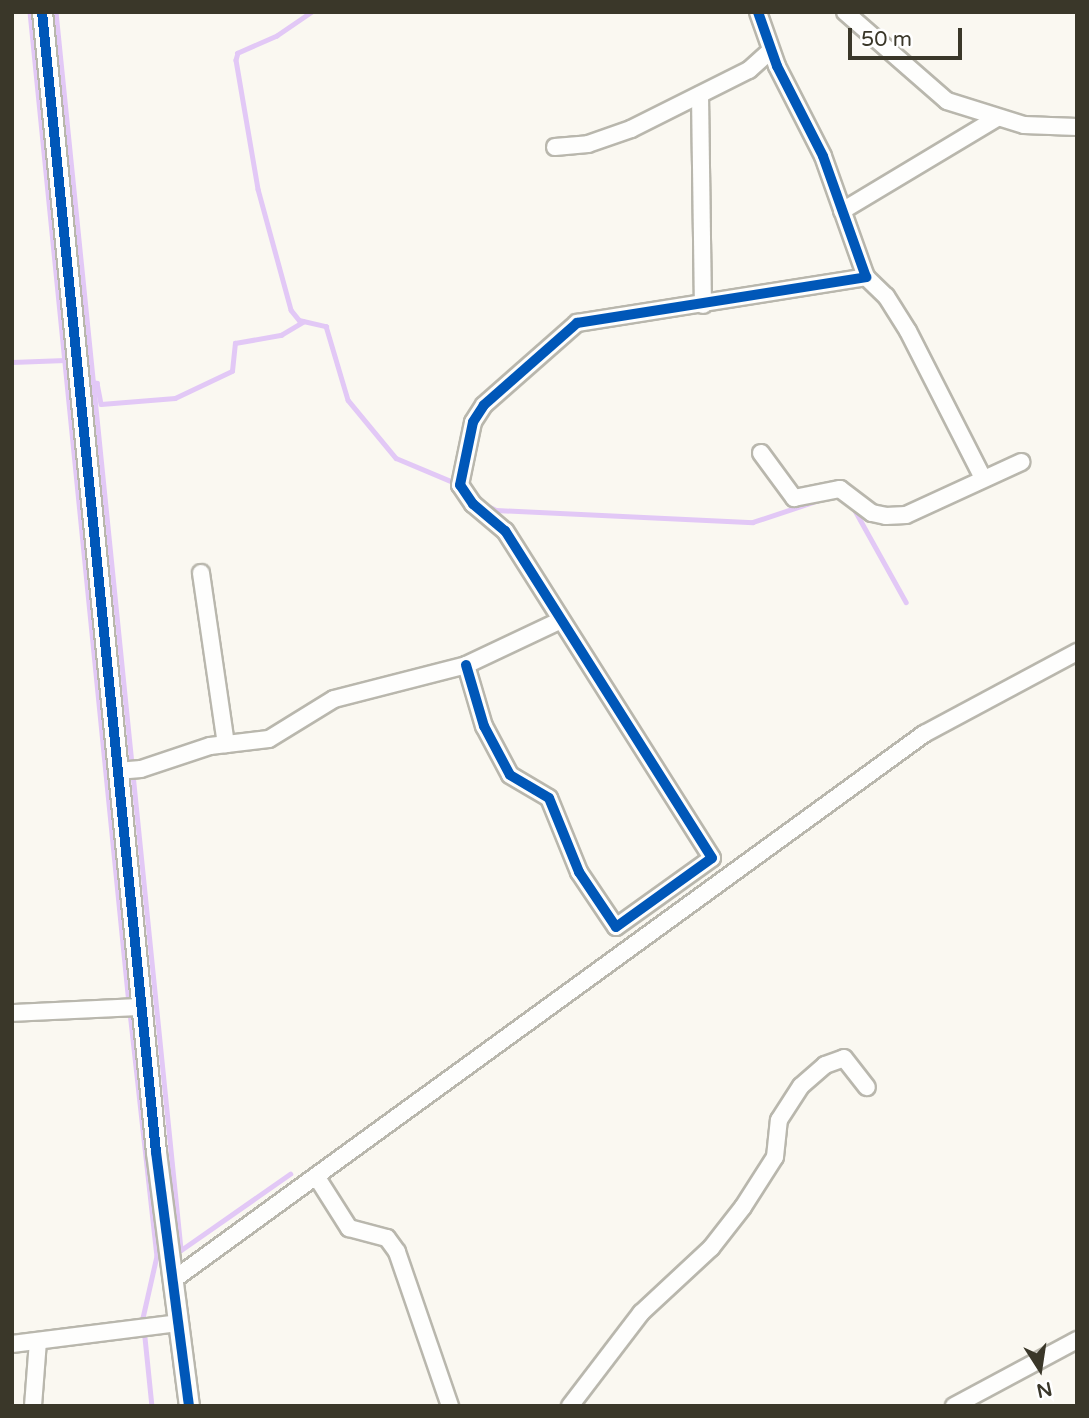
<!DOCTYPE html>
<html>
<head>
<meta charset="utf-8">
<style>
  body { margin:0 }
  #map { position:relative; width:1089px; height:1418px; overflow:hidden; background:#faf8f1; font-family:"Varela Round",sans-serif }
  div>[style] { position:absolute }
  .stream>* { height:4.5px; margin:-2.25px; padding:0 2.25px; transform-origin:2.25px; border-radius:2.25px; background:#e2c8f6 }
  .roads { filter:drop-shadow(2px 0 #b9b7ad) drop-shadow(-2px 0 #b9b7ad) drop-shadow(0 2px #b9b7ad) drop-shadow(0 -2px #b9b7ad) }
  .minor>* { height:16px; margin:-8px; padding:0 8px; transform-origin:8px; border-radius:8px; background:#fefefd }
  .tertiary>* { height:19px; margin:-9.5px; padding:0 9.5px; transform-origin:9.5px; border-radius:9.5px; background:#fefefd }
  .cycleway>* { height:10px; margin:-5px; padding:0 5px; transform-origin:5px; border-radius:5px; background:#0057b8 }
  span { translate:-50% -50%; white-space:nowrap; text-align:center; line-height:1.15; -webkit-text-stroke:5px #fff; paint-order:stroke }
  .frame { position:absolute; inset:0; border:14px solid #3a3729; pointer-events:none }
  .north { position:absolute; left:1005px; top:1334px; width:70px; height:70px; -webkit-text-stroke:5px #fff; paint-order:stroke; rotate:168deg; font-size:19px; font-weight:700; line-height:28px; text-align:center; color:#3a3729 }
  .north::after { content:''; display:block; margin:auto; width:24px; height:32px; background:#3a3729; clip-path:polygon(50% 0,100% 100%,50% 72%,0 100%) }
  .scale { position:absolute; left:848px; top:28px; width:114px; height:32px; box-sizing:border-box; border:4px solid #3a3729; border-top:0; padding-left:9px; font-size:21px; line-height:24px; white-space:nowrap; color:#3a3729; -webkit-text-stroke:5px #fff; paint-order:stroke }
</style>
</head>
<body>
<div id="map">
  <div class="stream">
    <div style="left:30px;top:12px;width:996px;rotate:84.3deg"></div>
    <div style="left:56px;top:12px;width:1244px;rotate:84.23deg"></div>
    <div style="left:181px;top:1250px;width:133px;rotate:-34.9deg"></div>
    <div style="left:312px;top:12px;width:42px;rotate:145.6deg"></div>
    <div style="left:277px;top:36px;width:43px;rotate:156.4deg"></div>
    <div style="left:238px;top:53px;width:7px;rotate:106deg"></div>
    <div style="left:236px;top:60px;width:131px;rotate:80.3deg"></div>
    <div style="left:258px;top:189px;width:125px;rotate:74.7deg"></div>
    <div style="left:291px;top:310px;width:13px;rotate:51deg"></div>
    <div style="left:299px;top:320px;width:28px;rotate:13deg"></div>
    <div style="left:326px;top:326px;width:77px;rotate:73.4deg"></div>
    <div style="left:348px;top:400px;width:75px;rotate:50.4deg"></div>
    <div style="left:396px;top:458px;width:67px;rotate:22.8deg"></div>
    <div style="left:12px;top:362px;width:53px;rotate:-2.2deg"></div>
    <div style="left:92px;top:382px;width:5px;rotate:11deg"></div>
    <div style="left:97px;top:383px;width:21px;rotate:79deg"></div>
    <div style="left:101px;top:404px;width:74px;rotate:-4.6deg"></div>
    <div style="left:175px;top:398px;width:63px;rotate:-25.3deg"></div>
    <div style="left:232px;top:371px;width:28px;rotate:-84deg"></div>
    <div style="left:235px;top:343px;width:47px;rotate:-9.9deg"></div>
    <div style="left:281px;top:335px;width:26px;rotate:-31deg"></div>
    <div style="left:484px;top:504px;width:13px;rotate:27deg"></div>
    <div style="left:496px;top:510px;width:257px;rotate:2.7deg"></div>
    <div style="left:753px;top:522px;width:70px;rotate:-18.4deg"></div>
    <div style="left:852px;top:505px;width:111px;rotate:60.9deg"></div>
    <div style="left:130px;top:1012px;width:245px;rotate:83.7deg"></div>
    <div style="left:157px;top:1256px;width:64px;rotate:102.7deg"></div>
    <div style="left:143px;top:1318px;width:88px;rotate:84.2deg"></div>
  </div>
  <div class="roads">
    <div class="minor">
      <div style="left:845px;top:12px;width:135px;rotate:41.1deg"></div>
      <div style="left:947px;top:101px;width:81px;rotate:17.3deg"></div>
      <div style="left:1024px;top:125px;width:53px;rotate:2.2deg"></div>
      <div style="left:700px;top:95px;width:210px;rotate:89.2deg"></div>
      <div style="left:555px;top:147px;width:33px;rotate:-5deg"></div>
      <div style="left:588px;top:144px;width:46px;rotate:-19.2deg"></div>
      <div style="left:631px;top:129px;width:132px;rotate:-26.6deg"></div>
      <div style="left:749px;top:70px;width:28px;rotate:-42deg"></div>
      <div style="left:842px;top:211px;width:179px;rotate:-31deg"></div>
      <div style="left:866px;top:277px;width:28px;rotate:44deg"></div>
      <div style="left:886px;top:296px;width:41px;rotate:57.8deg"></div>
      <div style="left:908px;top:331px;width:163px;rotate:63deg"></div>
      <div style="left:761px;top:453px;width:56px;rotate:53.7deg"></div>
      <div style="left:794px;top:498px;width:47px;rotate:-11.1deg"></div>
      <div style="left:840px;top:489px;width:40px;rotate:37deg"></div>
      <div style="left:872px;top:513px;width:14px;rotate:12deg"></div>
      <div style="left:886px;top:516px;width:20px;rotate:-3deg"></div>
      <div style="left:906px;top:515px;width:127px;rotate:-24.7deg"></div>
      <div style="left:201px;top:573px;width:173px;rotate:81.7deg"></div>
      <div style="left:466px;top:665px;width:64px;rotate:73.6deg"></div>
      <div style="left:484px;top:726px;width:55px;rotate:62deg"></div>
      <div style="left:510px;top:775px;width:45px;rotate:30.5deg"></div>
      <div style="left:549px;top:798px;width:80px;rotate:67.9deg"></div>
      <div style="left:579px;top:872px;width:66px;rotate:56.1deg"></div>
      <div style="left:616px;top:927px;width:118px;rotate:-35.7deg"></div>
      <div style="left:712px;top:858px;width:387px;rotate:-122.3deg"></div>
      <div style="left:505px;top:531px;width:42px;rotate:-139.8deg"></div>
      <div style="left:473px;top:504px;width:23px;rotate:-124deg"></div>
      <div style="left:460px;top:485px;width:64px;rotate:-78.3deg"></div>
      <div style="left:473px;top:422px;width:20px;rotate:-57deg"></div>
      <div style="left:484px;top:405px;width:124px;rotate:-41.4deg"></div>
      <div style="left:577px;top:323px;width:293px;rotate:-9deg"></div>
      <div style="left:866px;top:277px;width:128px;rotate:-109.6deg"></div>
      <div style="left:823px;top:156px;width:101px;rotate:-117.1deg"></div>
      <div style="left:777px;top:66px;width:57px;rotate:-109.4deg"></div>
      <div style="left:117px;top:771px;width:24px;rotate:-5deg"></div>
      <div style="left:141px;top:769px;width:73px;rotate:-18.4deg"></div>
      <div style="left:210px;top:746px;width:59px;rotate:-6.8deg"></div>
      <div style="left:269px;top:739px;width:76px;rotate:-31.6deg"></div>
      <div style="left:334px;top:699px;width:136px;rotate:-14.4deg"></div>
      <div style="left:466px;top:665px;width:103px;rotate:-25.3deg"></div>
      <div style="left:12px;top:1013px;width:129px;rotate:-2.7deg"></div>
      <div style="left:316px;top:1176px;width:62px;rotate:57.6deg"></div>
      <div style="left:349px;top:1228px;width:39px;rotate:15deg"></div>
      <div style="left:387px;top:1238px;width:17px;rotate:54deg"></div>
      <div style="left:397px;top:1252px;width:163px;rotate:71deg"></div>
      <div style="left:173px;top:1280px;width:929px;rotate:-36.02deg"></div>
      <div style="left:924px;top:734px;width:174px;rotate:-28.2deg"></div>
      <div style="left:12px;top:1344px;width:167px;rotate:-7.2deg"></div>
      <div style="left:33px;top:1406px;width:65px;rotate:-85.6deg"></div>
      <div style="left:570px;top:1406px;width:117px;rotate:-52.6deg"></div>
      <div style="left:641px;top:1313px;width:96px;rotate:-42.9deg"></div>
      <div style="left:711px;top:1248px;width:52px;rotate:-52deg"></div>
      <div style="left:743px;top:1207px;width:59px;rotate:-57.4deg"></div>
      <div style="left:775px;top:1157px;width:37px;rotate:-84deg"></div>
      <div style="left:779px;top:1120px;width:40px;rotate:-57.1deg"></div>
      <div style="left:801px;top:1086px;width:32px;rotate:-41deg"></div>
      <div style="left:825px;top:1065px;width:20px;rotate:-20deg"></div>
      <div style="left:844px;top:1058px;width:37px;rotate:52deg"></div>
      <div style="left:954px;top:1406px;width:140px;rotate:-28.2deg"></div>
    </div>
    <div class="tertiary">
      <div style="left:42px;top:12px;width:1146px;rotate:84.29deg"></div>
      <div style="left:156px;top:1152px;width:256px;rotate:82.6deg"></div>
    </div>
  </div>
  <div class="cycleway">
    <div style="left:42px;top:12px;width:1146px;rotate:84.29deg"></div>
    <div style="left:156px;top:1152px;width:256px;rotate:82.6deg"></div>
    <div style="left:466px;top:665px;width:64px;rotate:73.6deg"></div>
    <div style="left:484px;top:726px;width:55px;rotate:62deg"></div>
    <div style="left:510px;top:775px;width:45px;rotate:30.5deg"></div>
    <div style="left:549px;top:798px;width:80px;rotate:67.9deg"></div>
    <div style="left:579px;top:872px;width:66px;rotate:56.1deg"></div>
    <div style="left:616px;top:927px;width:118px;rotate:-35.7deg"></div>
    <div style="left:712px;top:858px;width:387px;rotate:-122.3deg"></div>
    <div style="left:505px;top:531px;width:42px;rotate:-139.8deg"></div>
    <div style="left:473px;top:504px;width:23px;rotate:-124deg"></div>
    <div style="left:460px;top:485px;width:64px;rotate:-78.3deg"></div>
    <div style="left:473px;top:422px;width:20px;rotate:-57deg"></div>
    <div style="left:484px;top:405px;width:124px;rotate:-41.4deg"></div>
    <div style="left:577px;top:323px;width:293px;rotate:-9deg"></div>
    <div style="left:866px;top:277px;width:128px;rotate:-109.6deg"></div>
    <div style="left:823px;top:156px;width:101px;rotate:-117.1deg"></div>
    <div style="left:777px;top:66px;width:57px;rotate:-109.4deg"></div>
  </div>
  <div class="frame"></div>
  <div class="north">N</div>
  <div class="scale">50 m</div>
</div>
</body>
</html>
